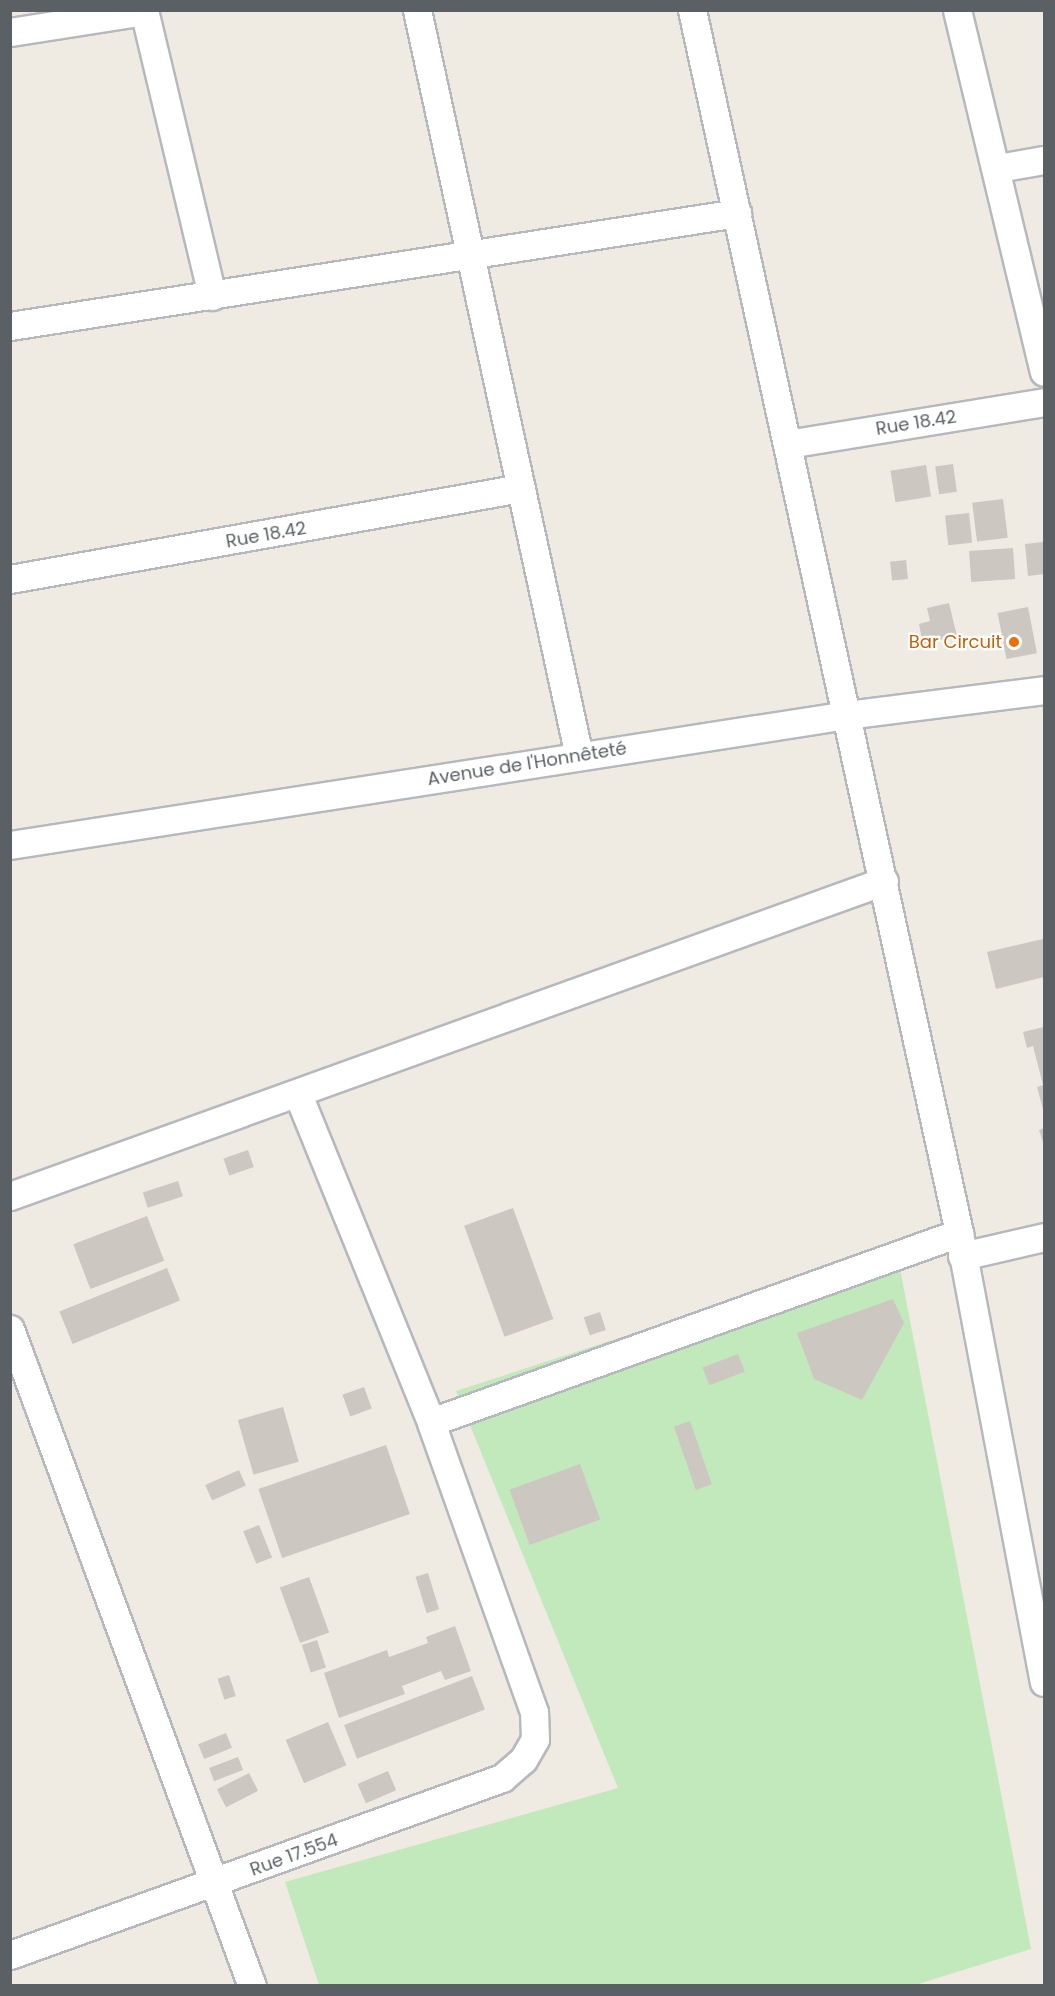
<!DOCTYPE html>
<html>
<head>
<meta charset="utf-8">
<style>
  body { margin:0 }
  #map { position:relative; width:1055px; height:1996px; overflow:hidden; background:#efeae2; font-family:Poppins,sans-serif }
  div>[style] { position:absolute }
  .green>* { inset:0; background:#c2e9bb }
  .building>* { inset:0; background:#ccc7c1; transform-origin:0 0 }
  .roads { filter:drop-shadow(2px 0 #b5b9be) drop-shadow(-2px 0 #b5b9be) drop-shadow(0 2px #b5b9be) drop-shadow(0 -2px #b5b9be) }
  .street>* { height:27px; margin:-13.5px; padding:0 13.5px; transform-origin:13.5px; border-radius:13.5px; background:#fff }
  .dots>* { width:16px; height:16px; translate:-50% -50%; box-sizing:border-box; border:3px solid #fff; border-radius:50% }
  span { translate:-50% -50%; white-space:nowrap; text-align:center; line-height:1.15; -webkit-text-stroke:4.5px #fff; paint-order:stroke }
  .street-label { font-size:18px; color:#5a6064 }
  .food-label { font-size:18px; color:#c56008 }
  .right { translate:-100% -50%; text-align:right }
  .frame { position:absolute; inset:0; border:12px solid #5a6064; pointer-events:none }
</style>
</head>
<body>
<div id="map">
  <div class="green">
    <div style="clip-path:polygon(896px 1248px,1031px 1949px,915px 1985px,319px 1985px,285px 1882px,618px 1788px,456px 1391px)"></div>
  </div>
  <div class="building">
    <div style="left:953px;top:464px;width:28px;height:18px;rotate:82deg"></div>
    <div style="left:926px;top:465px;width:32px;height:36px;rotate:81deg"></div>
    <div style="left:1003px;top:499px;width:39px;height:31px;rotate:83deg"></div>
    <div style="left:969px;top:513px;width:30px;height:24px;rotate:84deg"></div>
    <div style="clip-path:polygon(1044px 542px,1044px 574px,1028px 576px,1025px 544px)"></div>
    <div style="left:1013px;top:548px;width:31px;height:44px;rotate:86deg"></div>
    <div style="left:906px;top:560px;width:19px;height:16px;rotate:84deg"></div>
    <div style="clip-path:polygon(949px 603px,957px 636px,923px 644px,919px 624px,930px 621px,927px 608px)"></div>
    <div style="left:1028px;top:607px;width:47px;height:31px;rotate:79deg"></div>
    <div style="clip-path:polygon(1043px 939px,1044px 977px,996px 989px,987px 952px)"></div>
    <div style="clip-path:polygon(1044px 1027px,1044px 1113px,1037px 1087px,1043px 1085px,1033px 1046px,1027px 1048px,1023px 1032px)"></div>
    <div style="clip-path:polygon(1044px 1128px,1044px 1145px,1039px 1130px)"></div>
    <div style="left:248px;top:1150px;width:18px;height:26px;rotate:71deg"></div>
    <div style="left:178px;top:1181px;width:16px;height:37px;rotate:72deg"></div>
    <div style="left:513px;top:1208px;width:118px;height:52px;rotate:70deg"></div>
    <div style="left:147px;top:1216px;width:48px;height:79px;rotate:69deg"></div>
    <div style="left:167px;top:1268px;width:35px;height:116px;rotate:68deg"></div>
    <div style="clip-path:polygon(893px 1299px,904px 1323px,862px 1400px,814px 1379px,797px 1333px)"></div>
    <div style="left:600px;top:1312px;width:19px;height:17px;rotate:72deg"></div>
    <div style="left:738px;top:1354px;width:19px;height:38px;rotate:69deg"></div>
    <div style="left:364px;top:1387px;width:23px;height:23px;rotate:70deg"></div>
    <div style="left:283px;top:1407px;width:57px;height:47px;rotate:74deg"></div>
    <div style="left:690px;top:1421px;width:67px;height:17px;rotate:71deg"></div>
    <div style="left:386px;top:1445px;width:73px;height:135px;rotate:71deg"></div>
    <div style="left:580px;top:1464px;width:59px;height:75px;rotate:70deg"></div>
    <div style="left:239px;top:1470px;width:17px;height:37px;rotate:66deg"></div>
    <div style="left:259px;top:1525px;width:35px;height:17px;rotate:68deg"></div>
    <div style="left:428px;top:1573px;width:38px;height:13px;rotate:73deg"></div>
    <div style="left:309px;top:1577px;width:59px;height:31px;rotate:70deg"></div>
    <div style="clip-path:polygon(455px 1626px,471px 1671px,445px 1680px,441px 1671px,402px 1686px,405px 1694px,339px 1718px,324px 1673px,387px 1650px,389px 1657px,428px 1643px,426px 1637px)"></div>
    <div style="left:317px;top:1640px;width:29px;height:16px;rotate:72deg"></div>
    <div style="left:229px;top:1675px;width:22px;height:12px;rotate:72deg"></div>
    <div style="left:472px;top:1676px;width:36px;height:137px;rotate:69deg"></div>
    <div style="left:328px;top:1722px;width:47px;height:46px;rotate:67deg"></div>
    <div style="left:226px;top:1733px;width:16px;height:30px;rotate:68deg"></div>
    <div style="left:238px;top:1757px;width:14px;height:31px;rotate:69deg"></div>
    <div style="left:388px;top:1771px;width:21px;height:33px;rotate:67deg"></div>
    <div style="left:249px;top:1773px;width:20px;height:36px;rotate:63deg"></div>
  </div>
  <div class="roads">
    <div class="street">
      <div style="left:144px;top:10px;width:294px;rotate:76.6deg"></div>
      <div style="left:417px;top:10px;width:763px;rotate:77.75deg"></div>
      <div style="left:692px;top:10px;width:1252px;rotate:77.68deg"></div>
      <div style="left:959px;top:1233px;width:457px;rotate:79.3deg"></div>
      <div style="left:957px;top:10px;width:372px;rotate:76.5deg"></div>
      <div style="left:10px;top:32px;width:136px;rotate:-8.9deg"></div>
      <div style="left:998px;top:168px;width:47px;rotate:-9.9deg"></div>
      <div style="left:10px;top:326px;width:736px;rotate:-8.83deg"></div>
      <div style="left:788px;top:444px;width:259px;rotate:-9.3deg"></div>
      <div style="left:10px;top:579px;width:519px;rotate:-10.1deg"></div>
      <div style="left:10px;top:845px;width:847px;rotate:-8.83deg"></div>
      <div style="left:847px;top:715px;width:199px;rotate:-7.2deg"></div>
      <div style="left:10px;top:1196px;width:929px;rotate:-19.82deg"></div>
      <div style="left:962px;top:1256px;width:84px;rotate:-13deg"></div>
      <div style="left:10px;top:1329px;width:700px;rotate:69.78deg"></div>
      <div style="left:431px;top:1422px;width:561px;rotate:-19.7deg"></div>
      <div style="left:10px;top:1955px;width:523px;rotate:-19.79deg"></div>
      <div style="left:502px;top:1778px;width:28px;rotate:-41deg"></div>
      <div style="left:523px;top:1760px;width:24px;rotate:-60deg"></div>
      <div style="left:535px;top:1739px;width:27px;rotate:-92deg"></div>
      <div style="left:534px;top:1712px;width:308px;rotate:-109.6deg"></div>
      <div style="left:431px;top:1422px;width:353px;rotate:-112.1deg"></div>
    </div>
  </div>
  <div class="dots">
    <div style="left:1014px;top:642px;background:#e8710a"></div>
  </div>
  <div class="street-label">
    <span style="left:916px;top:423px;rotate:-9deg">Rue 18.42</span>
    <span style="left:266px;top:535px;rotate:-10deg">Rue 18.42</span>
    <span style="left:527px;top:764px;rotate:-9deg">Avenue de l'Honnêteté</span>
    <span style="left:294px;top:1855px;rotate:-20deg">Rue 17.554</span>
  </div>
  <div class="food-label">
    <span class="right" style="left:1002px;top:642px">Bar Circuit</span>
  </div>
  <div class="frame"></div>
</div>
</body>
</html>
